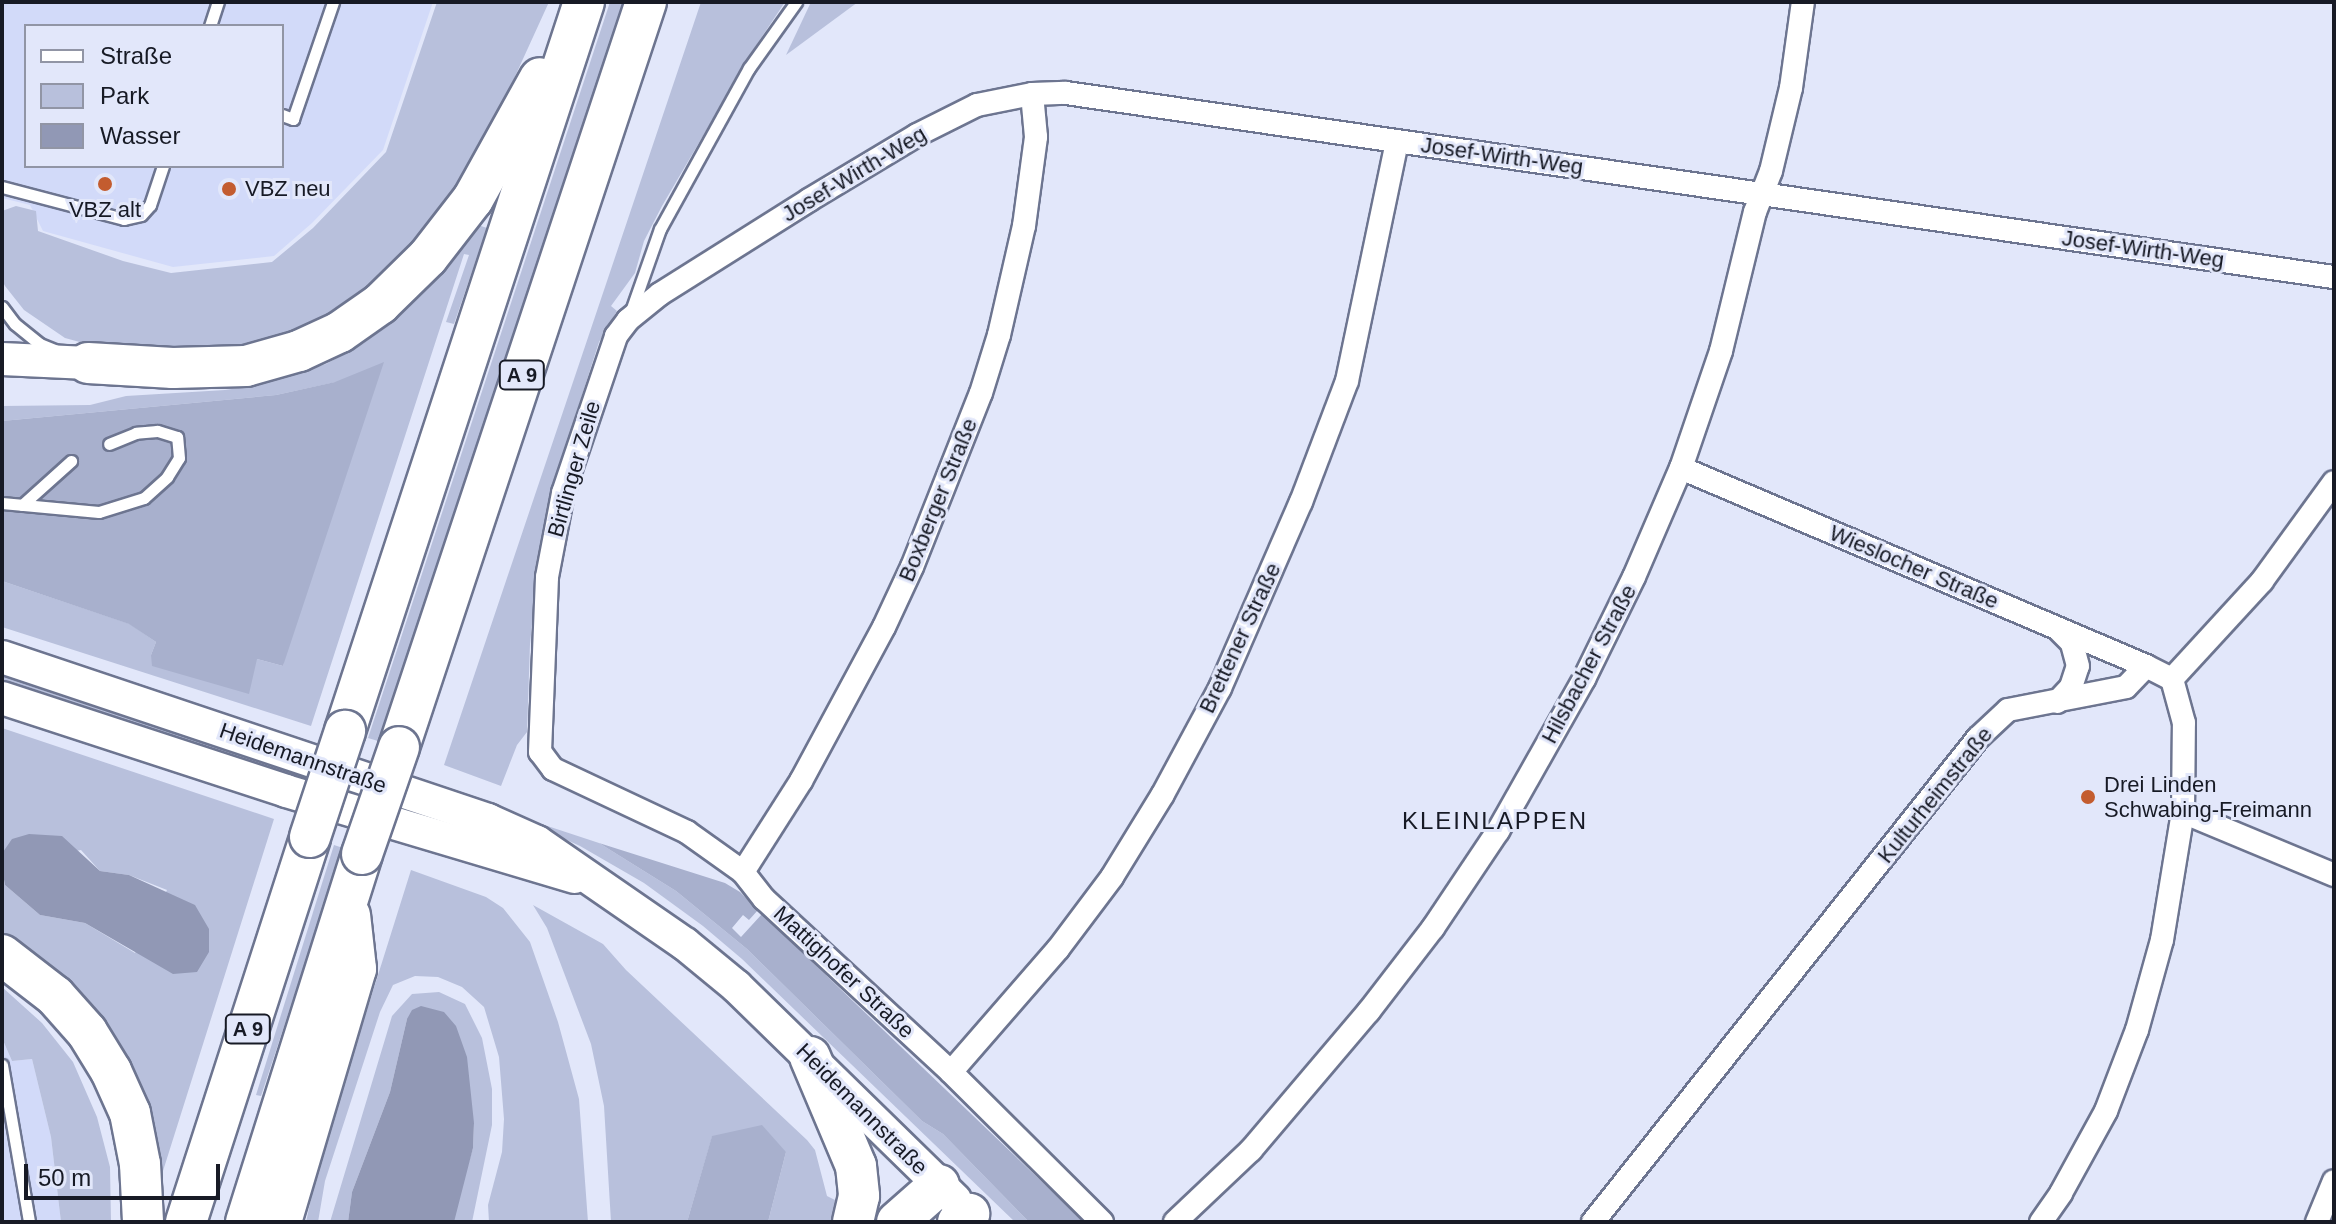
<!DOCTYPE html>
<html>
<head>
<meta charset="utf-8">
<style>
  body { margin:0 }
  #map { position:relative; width:2336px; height:1224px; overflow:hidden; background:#e2e7fa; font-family:Arial,sans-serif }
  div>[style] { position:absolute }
  .built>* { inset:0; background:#d2daf9 }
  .green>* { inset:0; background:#b8c0dc; transform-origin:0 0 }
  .forest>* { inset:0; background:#a8b0cd }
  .water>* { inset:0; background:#9198b5 }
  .roads { filter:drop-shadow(2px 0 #6d7590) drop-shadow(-2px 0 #6d7590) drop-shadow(0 2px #6d7590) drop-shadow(0 -2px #6d7590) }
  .lane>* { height:11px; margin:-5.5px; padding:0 5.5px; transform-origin:5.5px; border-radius:5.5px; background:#fff }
  .street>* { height:22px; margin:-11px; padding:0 11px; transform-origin:11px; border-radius:11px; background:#fff }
  .secondary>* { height:32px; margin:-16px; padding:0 16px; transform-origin:16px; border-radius:16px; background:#fff }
  .highway>* { height:40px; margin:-20px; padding:0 20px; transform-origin:20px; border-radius:20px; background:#fff }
  .bridges { filter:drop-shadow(2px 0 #6d7590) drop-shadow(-2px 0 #6d7590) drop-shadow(0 2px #6d7590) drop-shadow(0 -2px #6d7590) }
  .highway-bridge>* { height:40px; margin:-20px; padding:0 20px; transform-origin:20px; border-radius:20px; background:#fff }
  .dots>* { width:22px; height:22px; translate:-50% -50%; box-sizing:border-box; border:4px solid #e2e7fa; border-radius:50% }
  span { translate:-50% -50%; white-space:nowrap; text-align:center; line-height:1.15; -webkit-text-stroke:6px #e2e7fa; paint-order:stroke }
  .shield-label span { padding:2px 6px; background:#e2e7fa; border:2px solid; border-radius:6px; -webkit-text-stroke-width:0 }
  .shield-label { font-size:20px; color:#171a25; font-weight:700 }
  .street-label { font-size:22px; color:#171a25 }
  .poi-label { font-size:22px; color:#171a25 }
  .left { translate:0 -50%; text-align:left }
  .neighbourhood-label { font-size:24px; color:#171a25; letter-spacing:2px }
  .frame { position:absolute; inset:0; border:4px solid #171a25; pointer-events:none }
  .legend { position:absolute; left:24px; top:24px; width:260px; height:144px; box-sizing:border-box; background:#e2e7fa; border:2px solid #9195a5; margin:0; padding:10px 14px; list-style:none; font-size:24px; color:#171a25 }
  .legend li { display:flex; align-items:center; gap:16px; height:40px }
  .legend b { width:40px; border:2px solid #9195a5 }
  .scale { position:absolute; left:24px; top:1164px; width:196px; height:36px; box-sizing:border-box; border:4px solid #171a25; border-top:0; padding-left:10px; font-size:24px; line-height:28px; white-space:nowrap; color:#171a25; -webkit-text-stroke:6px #e2e7fa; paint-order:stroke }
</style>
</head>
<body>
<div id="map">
  <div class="built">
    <div style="clip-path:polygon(evenodd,2px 2px,433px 2px,383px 150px,312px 223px,274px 256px,173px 267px,43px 231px,30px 205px,2px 198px,2px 2px,26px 26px,282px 26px,282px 166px,26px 166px,26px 26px)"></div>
    <div style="clip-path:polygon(2px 1038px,12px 1061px,32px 1059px,51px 1137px,61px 1222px,2px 1222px)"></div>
  </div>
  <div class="green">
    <div style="clip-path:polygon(437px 2px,549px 2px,469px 177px,384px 283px,309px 332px,245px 348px,170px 352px,87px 344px,65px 338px,24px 310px,5px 286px,2px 280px,2px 211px,16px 206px,36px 211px,38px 231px,123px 261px,171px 273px,272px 262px,313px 228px,386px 152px)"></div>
    <div style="clip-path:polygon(610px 2px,624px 2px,378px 741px,368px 738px)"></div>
    <div style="clip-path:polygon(701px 2px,785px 2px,753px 50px,662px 206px,644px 241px,635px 273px,611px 306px,617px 311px,599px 342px,553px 486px,540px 548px,530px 644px,527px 732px,517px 745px,501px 786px,444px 765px)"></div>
    <div style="clip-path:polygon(811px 2px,858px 2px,786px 55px)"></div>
    <div style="clip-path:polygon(478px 225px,487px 228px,454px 324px,446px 322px,469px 255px,464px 254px,311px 726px,2px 627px,2px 581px,130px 624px,156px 642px,151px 655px,257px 659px,283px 666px,336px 382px,276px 395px,2px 421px,2px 406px,90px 405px,126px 396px,225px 390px,260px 385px,326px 364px,364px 343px,401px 313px)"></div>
    <div style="left:2px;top:672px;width:304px;height:7px;rotate:18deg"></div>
    <div style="clip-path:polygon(2px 728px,274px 819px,157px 1190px,152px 1135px,2px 938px,2px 869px,5px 885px,40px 915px,85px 923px,135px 953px,167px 890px,129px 875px,100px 871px,81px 850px,2px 864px)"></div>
    <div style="clip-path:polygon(505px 812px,599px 843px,676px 891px,747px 949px,922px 1121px,943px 1134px,1029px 1222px,1015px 1222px,742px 959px,703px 926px,644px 883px,580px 846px)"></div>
    <div style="clip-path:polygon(334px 845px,343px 848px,261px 1096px,256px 1095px)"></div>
    <div style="clip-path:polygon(411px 870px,486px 897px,503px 908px,530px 942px,558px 1022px,579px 1099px,588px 1222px,489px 1222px,488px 1205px,502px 1152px,504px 1119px,499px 1057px,484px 1007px,462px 987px,438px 977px,415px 976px,393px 985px,380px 1012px,325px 1181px,318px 1222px,306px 1222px,318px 1166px)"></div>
    <div style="clip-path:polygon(533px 905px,603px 944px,626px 970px,807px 1140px,815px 1150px,827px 1196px,849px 1207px,842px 1222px,768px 1222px,786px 1152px,712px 1137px,687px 1222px,611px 1222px,604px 1106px,591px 1044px,547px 928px)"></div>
    <div style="clip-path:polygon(2px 987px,42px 1023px,73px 1062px,97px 1117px,110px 1167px,111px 1222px,61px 1222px,51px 1137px,32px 1059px,12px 1061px,2px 1038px)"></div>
    <div style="clip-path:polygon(439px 992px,465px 1004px,482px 1038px,492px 1089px,492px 1125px,472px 1222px,454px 1222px,453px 1216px,473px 1148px,474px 1123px,407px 1019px,390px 1092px,352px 1192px,348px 1222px,330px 1222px,392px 1016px,412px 994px)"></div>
  </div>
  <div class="forest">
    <div style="clip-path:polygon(384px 362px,283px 666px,257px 659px,249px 694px,152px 666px,151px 655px,156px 642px,129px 624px,2px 581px,2px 421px,276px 395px,335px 382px)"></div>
    <div style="clip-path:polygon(599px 843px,725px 883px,740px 892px,758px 910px,749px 920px,743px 915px,732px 928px,741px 937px,762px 914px,1084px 1222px,1029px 1222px,943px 1134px,922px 1121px,747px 949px,676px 891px)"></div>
    <div style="clip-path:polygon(762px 1125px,786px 1152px,768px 1222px,687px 1222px,712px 1136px)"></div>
  </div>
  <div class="water">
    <div style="clip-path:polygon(29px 834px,62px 836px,100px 871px,129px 875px,195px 905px,209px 929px,209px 952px,197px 972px,173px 974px,85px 923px,40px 915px,5px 885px,2px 869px,3px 852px,12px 839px)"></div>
    <div style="clip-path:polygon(421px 1006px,444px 1012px,456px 1026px,467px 1057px,474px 1123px,473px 1148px,454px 1222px,348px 1222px,352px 1192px,390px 1092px,407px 1019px,412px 1010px)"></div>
  </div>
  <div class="roads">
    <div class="lane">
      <div style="left:210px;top:26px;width:25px;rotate:-72deg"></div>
      <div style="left:282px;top:115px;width:12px;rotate:20deg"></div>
      <div style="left:293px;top:119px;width:124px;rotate:-71.1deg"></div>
      <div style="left:2px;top:187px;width:126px;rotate:14.7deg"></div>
      <div style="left:124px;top:219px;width:17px;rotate:-13deg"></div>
      <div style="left:141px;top:215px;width:13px;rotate:-48deg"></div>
      <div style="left:150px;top:205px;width:41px;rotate:-71.6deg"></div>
      <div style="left:2px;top:307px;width:21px;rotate:53deg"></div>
      <div style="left:15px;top:324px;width:32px;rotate:39deg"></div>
      <div style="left:40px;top:344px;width:18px;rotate:22deg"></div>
      <div style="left:630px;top:314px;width:90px;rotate:-70.6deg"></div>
      <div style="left:660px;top:229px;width:184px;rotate:-61.1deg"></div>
      <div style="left:749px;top:68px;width:81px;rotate:-54.5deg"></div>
      <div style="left:2px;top:503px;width:97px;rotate:5.3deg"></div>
      <div style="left:99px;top:512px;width:47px;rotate:-17.3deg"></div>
      <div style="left:144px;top:498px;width:31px;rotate:-42deg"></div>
      <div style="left:167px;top:477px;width:22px;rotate:-58deg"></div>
      <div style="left:179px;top:458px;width:21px;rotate:-95deg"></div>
      <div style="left:177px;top:437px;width:21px;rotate:-163deg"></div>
      <div style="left:157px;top:431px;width:21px;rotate:175deg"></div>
      <div style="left:136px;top:433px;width:29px;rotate:158deg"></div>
      <div style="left:22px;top:505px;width:66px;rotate:-41.9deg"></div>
      <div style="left:2px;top:1065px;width:159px;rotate:80.2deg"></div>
    </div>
    <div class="street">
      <div style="left:1681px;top:468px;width:505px;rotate:23.06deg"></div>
      <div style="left:2057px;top:702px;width:21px;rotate:-47deg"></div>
      <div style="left:2071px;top:687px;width:22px;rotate:-72deg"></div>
      <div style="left:2078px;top:666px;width:24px;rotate:-105deg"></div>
      <div style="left:2072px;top:643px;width:17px;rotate:-135deg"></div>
      <div style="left:2183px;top:812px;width:164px;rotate:22.6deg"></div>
      <div style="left:743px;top:872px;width:108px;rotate:-57.5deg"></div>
      <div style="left:801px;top:781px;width:175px;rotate:-61.7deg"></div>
      <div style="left:884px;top:627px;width:66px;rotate:-65deg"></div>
      <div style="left:912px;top:567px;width:187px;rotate:-68.4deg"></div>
      <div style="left:981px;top:393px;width:61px;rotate:-72.8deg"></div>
      <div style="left:999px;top:335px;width:112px;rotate:-77.1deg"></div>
      <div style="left:1024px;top:226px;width:90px;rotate:-82.3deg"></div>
      <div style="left:1036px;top:137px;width:43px;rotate:-95.3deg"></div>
      <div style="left:951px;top:1072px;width:163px;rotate:-49deg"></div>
      <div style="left:1058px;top:949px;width:90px;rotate:-53.1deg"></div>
      <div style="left:1112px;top:877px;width:97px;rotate:-58.4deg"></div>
      <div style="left:1163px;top:794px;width:120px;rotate:-61.7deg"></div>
      <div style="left:1220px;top:688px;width:203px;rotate:-66.5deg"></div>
      <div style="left:1301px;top:502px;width:129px;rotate:-69.2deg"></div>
      <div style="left:1347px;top:381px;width:245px;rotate:-78.2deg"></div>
      <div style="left:1102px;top:1222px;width:213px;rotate:-135.2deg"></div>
      <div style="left:951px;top:1072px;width:255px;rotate:-137.2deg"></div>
      <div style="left:764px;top:899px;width:34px;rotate:-128deg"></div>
      <div style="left:743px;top:872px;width:69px;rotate:-144.5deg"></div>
      <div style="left:687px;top:832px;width:148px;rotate:-154.8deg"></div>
      <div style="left:553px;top:769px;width:21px;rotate:-127deg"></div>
      <div style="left:540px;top:752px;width:175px;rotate:-87.7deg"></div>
      <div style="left:547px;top:577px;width:86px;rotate:-79.2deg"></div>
      <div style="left:563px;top:493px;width:166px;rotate:-71.3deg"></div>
      <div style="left:616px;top:336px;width:20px;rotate:-53deg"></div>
      <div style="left:628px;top:320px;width:41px;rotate:-39.1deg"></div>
      <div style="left:660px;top:294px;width:176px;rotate:-32.2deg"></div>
      <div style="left:809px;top:200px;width:126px;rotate:-31deg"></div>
      <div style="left:917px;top:135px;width:67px;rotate:-26.6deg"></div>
      <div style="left:977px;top:105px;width:56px;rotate:-11.3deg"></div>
      <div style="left:1032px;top:94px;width:34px;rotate:-2deg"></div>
      <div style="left:1066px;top:93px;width:1281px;rotate:8.26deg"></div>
      <div style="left:1175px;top:1222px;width:105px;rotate:-43.5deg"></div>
      <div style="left:1251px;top:1150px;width:182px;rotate:-49.7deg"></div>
      <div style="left:1369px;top:1011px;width:105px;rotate:-52.4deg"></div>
      <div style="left:1433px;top:928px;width:117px;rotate:-56.2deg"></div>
      <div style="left:1498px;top:831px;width:175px;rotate:-60.5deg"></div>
      <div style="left:1584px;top:679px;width:114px;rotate:-63.9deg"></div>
      <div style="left:1634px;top:577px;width:119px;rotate:-66.7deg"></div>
      <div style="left:1681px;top:468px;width:124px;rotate:-71.1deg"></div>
      <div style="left:1721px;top:351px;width:143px;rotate:-76.3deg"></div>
      <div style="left:1755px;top:212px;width:44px;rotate:-68.7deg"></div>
      <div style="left:1771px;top:171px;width:85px;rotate:-76.5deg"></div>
      <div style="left:1791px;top:88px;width:87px;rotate:-82.1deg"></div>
      <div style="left:1593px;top:1222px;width:618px;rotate:-51.5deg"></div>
      <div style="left:1978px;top:738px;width:41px;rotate:-43deg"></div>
      <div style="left:2008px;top:710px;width:120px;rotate:-11deg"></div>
      <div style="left:2126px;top:687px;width:29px;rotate:-46deg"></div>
      <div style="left:2146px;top:666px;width:29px;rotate:27deg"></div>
      <div style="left:2172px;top:679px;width:133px;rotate:-47.4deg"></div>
      <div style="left:2262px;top:581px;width:122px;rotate:-54deg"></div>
      <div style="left:2041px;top:1222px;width:35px;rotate:-55deg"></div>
      <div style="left:2061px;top:1193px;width:94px;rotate:-61.2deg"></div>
      <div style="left:2106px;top:1111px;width:87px;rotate:-69.1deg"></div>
      <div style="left:2137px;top:1030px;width:93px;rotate:-74.5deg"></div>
      <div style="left:2162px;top:940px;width:130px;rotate:-80.7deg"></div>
      <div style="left:2183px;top:812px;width:89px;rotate:-89.4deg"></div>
      <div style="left:2184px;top:723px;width:46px;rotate:-105.3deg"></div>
      <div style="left:2317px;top:1222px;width:44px;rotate:-67.5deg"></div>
    </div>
    <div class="secondary">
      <div style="left:2px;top:359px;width:86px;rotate:2.7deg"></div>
      <div style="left:2px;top:657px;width:513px;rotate:18.54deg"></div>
      <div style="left:488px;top:820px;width:54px;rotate:24.2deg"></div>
      <div style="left:537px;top:842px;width:180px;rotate:34.6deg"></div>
      <div style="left:685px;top:944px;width:66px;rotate:39.5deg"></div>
      <div style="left:736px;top:986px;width:306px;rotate:44.3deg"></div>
      <div style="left:2px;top:698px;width:299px;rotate:18.1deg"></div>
      <div style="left:286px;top:791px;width:301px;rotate:16.6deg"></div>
    </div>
    <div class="highway">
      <div style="left:88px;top:363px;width:85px;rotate:3.4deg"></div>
      <div style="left:173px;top:368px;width:73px;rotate:-1.6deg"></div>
      <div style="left:246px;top:366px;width:55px;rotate:-15.8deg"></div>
      <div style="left:299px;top:351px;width:45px;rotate:-24.9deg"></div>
      <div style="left:340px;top:332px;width:49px;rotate:-35deg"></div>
      <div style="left:380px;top:304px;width:67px;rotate:-44.4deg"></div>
      <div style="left:428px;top:257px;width:73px;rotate:-52.2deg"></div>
      <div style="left:473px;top:199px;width:138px;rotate:-61deg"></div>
      <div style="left:345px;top:731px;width:767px;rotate:-71.85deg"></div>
      <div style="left:399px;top:747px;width:785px;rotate:-71.66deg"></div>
      <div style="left:2px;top:955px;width:67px;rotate:37.7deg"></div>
      <div style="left:55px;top:996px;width:48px;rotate:48.4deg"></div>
      <div style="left:87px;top:1032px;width:46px;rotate:58.4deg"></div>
      <div style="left:111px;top:1071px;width:46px;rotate:65.7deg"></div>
      <div style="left:130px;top:1113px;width:52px;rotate:78.9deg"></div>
      <div style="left:140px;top:1164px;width:58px;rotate:87deg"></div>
      <div style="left:810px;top:1057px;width:118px;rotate:67.1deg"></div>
      <div style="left:856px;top:1166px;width:30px;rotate:84deg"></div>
      <div style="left:859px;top:1196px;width:27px;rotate:103deg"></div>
      <div style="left:186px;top:1222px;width:404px;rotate:-72.1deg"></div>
      <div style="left:246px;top:1222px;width:386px;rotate:-72.5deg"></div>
      <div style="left:281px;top:1222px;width:264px;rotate:-73.5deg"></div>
      <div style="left:356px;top:969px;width:54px;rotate:-96.3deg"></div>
      <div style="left:897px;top:1222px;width:56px;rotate:-41.4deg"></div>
      <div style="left:958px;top:1222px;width:14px;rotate:-36deg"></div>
    </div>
  </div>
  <div class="bridges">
    <div class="highway-bridge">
      <div style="left:310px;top:837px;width:112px;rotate:-71.7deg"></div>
      <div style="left:362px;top:854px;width:113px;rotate:-70.9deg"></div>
    </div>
  </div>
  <div class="dots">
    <div style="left:105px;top:184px;background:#c35c2f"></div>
    <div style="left:229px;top:189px;background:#c35c2f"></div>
    <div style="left:2088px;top:797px;background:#c35c2f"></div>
  </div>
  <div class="shield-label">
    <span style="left:522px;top:375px">A 9</span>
    <span style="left:248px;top:1029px">A 9</span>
  </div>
  <div class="street-label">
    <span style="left:1502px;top:156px;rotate:8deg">Josef-Wirth-Weg</span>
    <span style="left:854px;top:174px;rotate:-31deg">Josef-Wirth-Weg</span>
    <span style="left:2143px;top:249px;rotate:8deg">Josef-Wirth-Weg</span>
    <span style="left:574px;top:469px;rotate:-74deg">Birtlinger Zeile</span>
    <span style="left:938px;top:500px;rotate:-68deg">Boxberger Straße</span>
    <span style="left:1914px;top:567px;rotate:23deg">Wieslocher Straße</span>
    <span style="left:1240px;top:638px;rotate:-65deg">Brettener Straße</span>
    <span style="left:1589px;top:664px;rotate:-62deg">Hilsbacher Straße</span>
    <span style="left:303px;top:758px;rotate:19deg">Heidemannstraße</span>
    <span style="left:1935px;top:795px;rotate:-51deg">Kulturheimstraße</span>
    <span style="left:844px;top:972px;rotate:43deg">Mattighofer Straße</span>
    <span style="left:862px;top:1109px;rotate:45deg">Heidemannstraße</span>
  </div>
  <div class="poi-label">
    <span class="left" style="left:245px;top:189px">VBZ neu</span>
    <span style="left:105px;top:210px">VBZ alt</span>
    <span class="left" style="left:2104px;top:797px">Drei Linden<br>Schwabing-Freimann</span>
  </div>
  <div class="neighbourhood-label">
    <span style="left:1495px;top:821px">KLEINLAPPEN</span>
  </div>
  <div class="frame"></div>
  <ul class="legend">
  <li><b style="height:10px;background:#fff"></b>Straße</li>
  <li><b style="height:22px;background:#b8c0dc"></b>Park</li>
  <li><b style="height:22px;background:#9198b5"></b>Wasser</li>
  </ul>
  <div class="scale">50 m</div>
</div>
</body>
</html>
